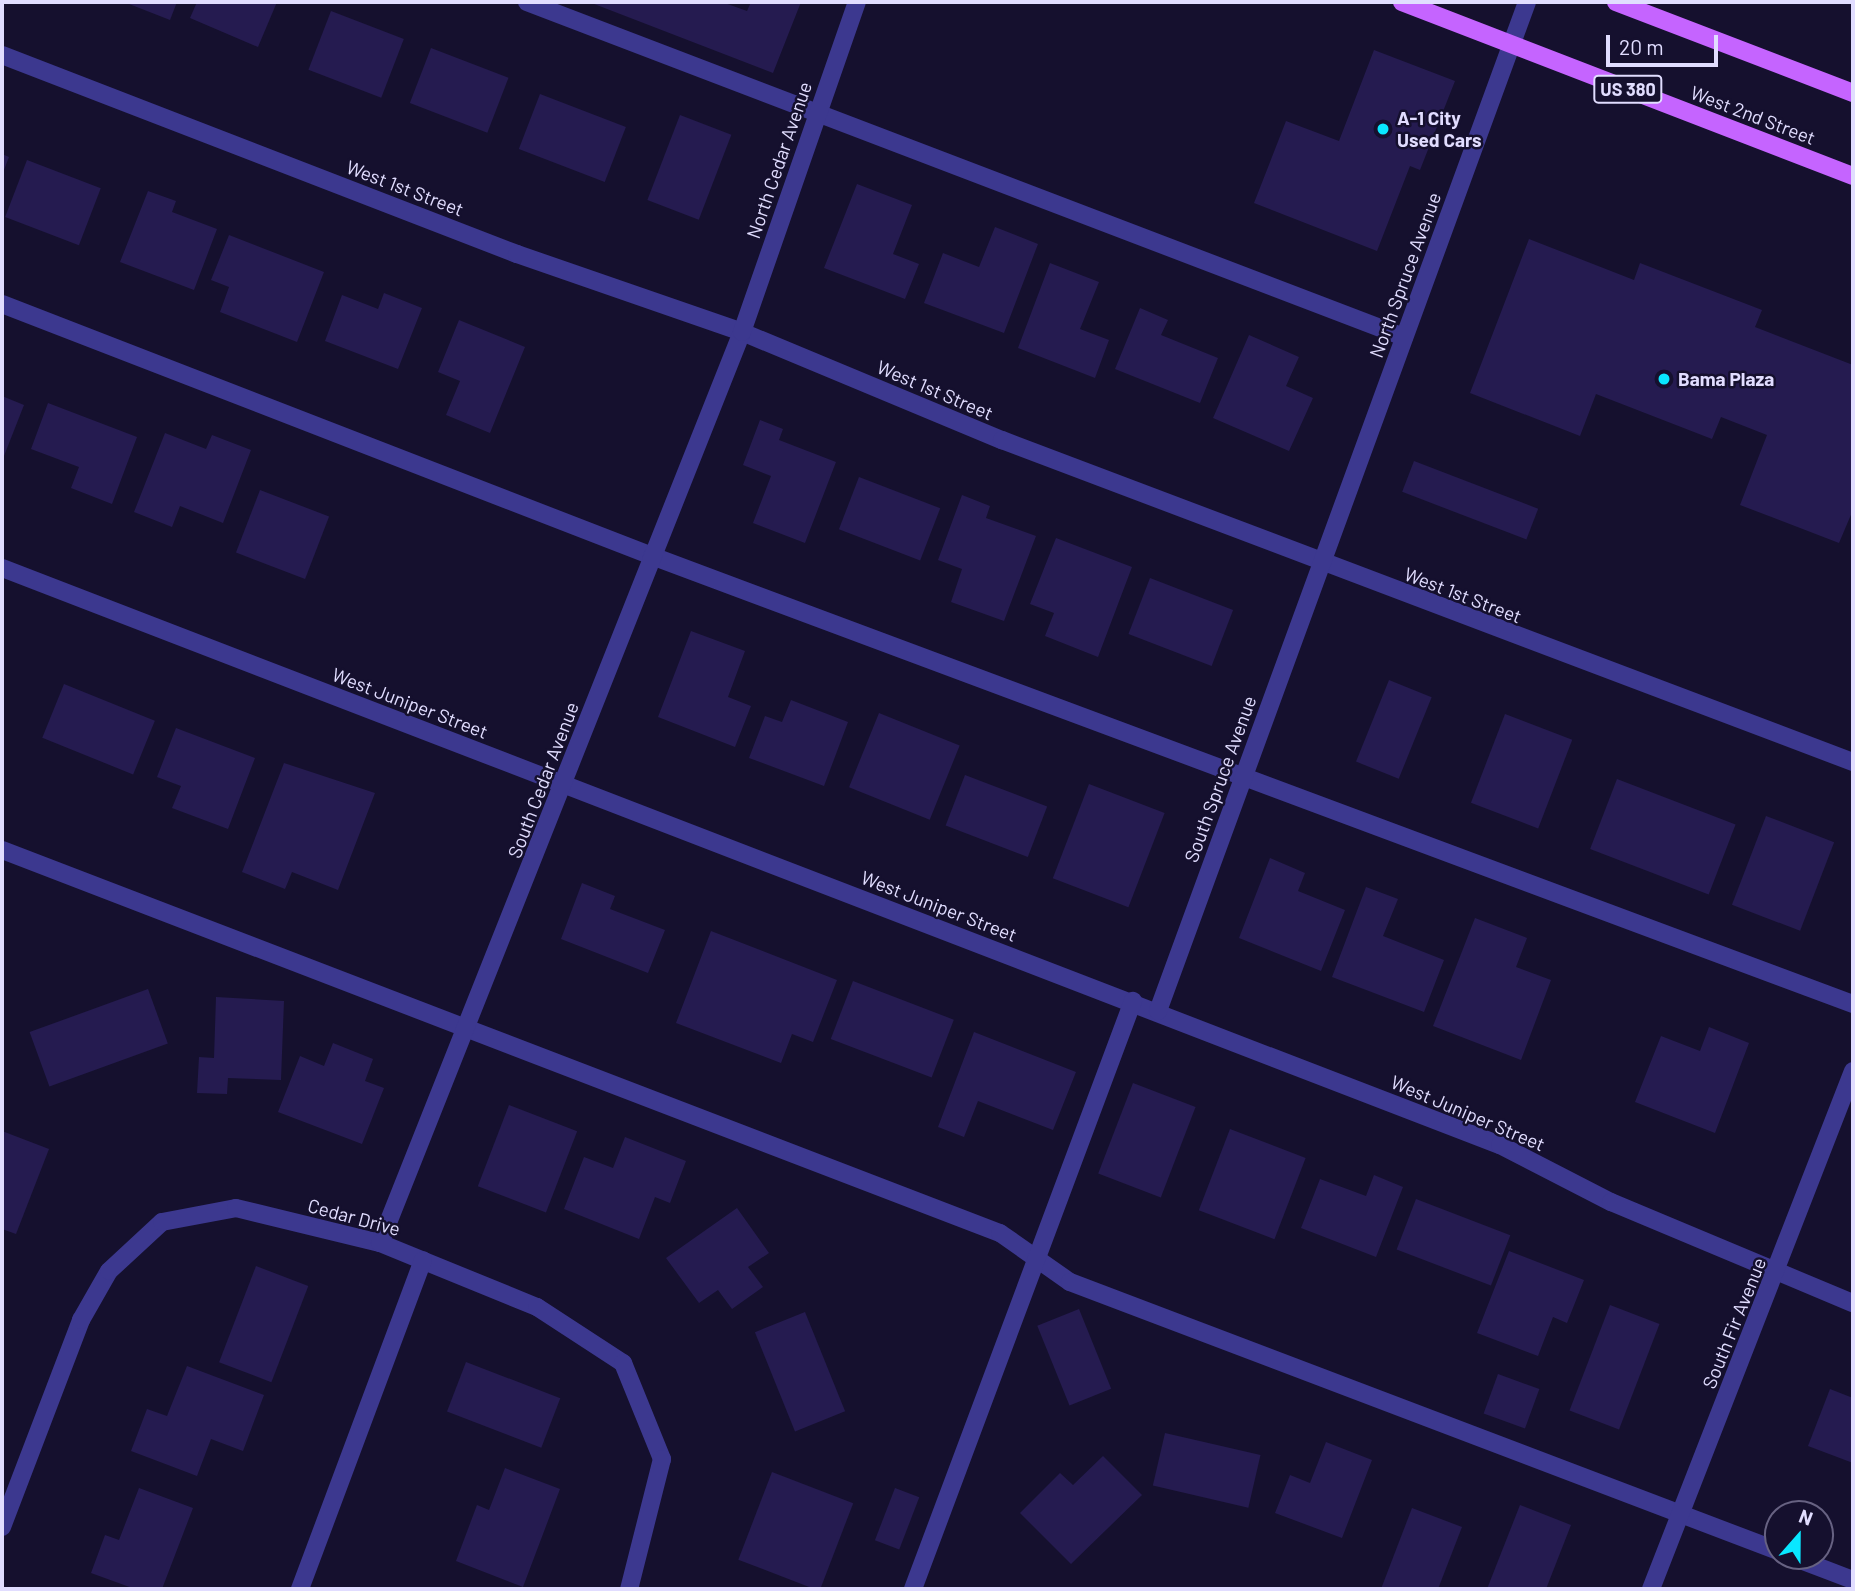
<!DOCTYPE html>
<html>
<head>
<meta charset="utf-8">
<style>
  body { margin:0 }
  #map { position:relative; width:1855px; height:1591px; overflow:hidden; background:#15102e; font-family:Barlow,sans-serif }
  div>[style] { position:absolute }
  .building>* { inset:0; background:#251b50; transform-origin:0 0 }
  .minor>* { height:18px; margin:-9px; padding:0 9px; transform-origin:9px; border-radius:9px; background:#3c388f }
  .major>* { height:18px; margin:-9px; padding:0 9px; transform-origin:9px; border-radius:9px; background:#c564ff }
  .dots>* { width:19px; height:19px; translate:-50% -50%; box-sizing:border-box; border:4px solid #15102e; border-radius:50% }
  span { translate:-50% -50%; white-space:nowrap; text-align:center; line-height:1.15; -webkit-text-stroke:5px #15102e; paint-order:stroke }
  .shield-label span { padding:2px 5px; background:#15102e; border:2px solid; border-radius:5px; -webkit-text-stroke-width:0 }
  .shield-label { font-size:18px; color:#e1ddff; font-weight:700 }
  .street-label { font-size:19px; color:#e1ddff }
  .poi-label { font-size:19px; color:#e1ddff; font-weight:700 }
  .left { translate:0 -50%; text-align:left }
  .frame { position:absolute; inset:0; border:4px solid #e1ddff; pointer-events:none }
  .north { position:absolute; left:1764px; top:1500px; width:70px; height:70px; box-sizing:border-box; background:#15102e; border:2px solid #676282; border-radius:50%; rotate:21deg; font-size:19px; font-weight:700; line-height:28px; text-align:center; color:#e1ddff }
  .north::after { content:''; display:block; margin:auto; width:24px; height:32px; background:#09e7ff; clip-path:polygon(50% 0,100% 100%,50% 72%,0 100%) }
  .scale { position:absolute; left:1606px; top:35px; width:112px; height:32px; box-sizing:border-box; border:4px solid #e1ddff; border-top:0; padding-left:9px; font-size:21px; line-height:24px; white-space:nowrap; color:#e1ddff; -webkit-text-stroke:5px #15102e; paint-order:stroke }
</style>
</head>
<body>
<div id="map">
  <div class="building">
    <div style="clip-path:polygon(124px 2px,177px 2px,170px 20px)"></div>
    <div style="clip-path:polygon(197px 2px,277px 2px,258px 47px,190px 18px)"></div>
    <div style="clip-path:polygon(589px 2px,722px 2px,747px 11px,751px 2px,801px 2px,773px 73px)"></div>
    <div style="left:331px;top:11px;width:78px;height:63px;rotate:21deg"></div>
    <div style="left:431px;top:48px;width:83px;height:59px;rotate:21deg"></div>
    <div style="clip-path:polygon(1374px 50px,1455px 81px,1420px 170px,1410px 166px,1377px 251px,1254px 203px,1286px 121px,1339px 141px)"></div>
    <div style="left:540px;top:94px;width:92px;height:59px;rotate:21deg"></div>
    <div style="left:680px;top:115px;width:55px;height:91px;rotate:21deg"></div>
    <div style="clip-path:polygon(2px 154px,9px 157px,2px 175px)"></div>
    <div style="left:27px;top:160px;width:79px;height:61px;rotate:21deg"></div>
    <div style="clip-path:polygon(857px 184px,912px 205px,893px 254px,919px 264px,905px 299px,824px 268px)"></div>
    <div style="clip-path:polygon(148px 191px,176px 201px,172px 212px,217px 229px,194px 290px,120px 262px)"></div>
    <div style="clip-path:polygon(995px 227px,1038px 244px,1004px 333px,924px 303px,943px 253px,979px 267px)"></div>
    <div style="clip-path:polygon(229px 235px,324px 272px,297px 342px,220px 312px,229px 287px,211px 280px)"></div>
    <div style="clip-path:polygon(1529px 239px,1634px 280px,1640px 263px,1762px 310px,1755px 327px,1853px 365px,1853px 510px,1839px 543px,1740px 505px,1767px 435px,1721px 417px,1712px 439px,1596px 394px,1580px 436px,1470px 393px)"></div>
    <div style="clip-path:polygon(1050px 263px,1099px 282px,1080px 329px,1109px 340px,1095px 378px,1018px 348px)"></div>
    <div style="clip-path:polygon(384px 293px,422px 308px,398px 369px,325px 341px,342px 295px,378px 309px)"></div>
    <div style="clip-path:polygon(1140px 308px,1168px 320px,1161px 335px,1218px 358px,1200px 403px,1115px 369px)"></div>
    <div style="clip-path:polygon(459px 320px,525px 347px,490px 433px,446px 415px,460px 381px,438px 372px)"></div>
    <div style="clip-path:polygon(1249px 335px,1299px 357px,1286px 386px,1313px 398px,1289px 451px,1213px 418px)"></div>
    <div style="clip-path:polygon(2px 396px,24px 405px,2px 461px)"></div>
    <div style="clip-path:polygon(48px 403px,137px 437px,112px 504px,71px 488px,79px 467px,31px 449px)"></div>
    <div style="clip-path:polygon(760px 420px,783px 429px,779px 440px,836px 462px,805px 543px,753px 523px,771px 476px,743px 465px)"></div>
    <div style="clip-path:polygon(165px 433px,206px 449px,212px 435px,251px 450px,223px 523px,180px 506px,172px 527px,134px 512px)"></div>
    <div style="left:1414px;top:461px;width:133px;height:33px;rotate:21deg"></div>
    <div style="left:859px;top:477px;width:87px;height:56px;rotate:21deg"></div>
    <div style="left:260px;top:490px;width:74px;height:67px;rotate:21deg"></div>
    <div style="clip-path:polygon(962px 495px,990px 506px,986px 518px,1036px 536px,1004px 621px,951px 602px,962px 569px,938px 560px)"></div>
    <div style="clip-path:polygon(1056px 538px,1132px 567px,1098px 657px,1045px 636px,1054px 613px,1030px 604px)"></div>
    <div style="left:1150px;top:578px;width:89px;height:60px;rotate:21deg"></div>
    <div style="clip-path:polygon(691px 631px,745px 651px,728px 697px,751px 706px,735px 747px,658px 717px)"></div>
    <div style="left:1389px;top:680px;width:46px;height:88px;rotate:22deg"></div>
    <div style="left:64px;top:684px;width:98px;height:58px;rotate:22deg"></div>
    <div style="clip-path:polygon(791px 700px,848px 722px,824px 786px,749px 758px,765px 716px,782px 722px)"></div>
    <div style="left:879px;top:713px;width:87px;height:80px;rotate:22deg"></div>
    <div style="left:1505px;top:714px;width:72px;height:95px;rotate:21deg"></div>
    <div style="clip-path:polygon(176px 728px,255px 758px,228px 829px,172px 808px,181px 786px,157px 777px)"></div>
    <div style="clip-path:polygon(284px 763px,375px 793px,338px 890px,292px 872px,285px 889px,242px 872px)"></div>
    <div style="left:965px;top:775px;width:88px;height:54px;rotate:21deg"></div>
    <div style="left:1617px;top:779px;width:127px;height:75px;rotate:21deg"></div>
    <div style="left:1089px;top:784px;width:81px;height:101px;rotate:21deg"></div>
    <div style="left:1766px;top:816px;width:73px;height:95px;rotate:21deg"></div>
    <div style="clip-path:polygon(1270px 858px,1305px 873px,1298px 891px,1345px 910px,1321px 971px,1239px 938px)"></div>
    <div style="clip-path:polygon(582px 883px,615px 896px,610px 909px,665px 930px,648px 973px,561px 939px)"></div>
    <div style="clip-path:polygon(1366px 887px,1398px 899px,1383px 936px,1444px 960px,1424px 1012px,1332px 977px)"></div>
    <div style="clip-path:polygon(1475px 918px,1527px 938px,1516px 967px,1551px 980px,1521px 1060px,1433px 1026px)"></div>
    <div style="clip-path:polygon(711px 931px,837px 980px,813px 1042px,792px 1034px,781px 1063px,676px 1023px)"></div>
    <div style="left:853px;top:981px;width:108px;height:62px;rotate:21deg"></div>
    <div style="left:148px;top:989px;width:58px;height:126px;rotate:70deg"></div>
    <div style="clip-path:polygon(216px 997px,284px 1001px,281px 1080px,228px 1078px,227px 1094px,197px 1093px,199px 1057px,214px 1058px)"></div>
    <div style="clip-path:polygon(1709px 1027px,1749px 1043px,1715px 1133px,1635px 1102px,1661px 1036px,1700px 1051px)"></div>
    <div style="clip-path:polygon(974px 1032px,1076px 1072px,1053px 1130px,978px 1101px,964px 1137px,938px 1127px)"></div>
    <div style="clip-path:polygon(333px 1043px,373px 1059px,365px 1081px,384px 1088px,362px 1144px,278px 1112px,300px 1056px,324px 1066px)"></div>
    <div style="left:1133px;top:1083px;width:67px;height:97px;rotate:21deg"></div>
    <div style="left:509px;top:1105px;width:73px;height:87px;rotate:21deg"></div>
    <div style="left:1230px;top:1129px;width:81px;height:87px;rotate:21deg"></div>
    <div style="clip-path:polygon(2px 1131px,49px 1149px,16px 1234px,2px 1229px)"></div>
    <div style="clip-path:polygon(625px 1137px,686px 1161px,670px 1203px,655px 1197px,639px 1239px,564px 1209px,584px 1157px,613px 1168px)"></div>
    <div style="clip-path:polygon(1374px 1175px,1403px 1187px,1376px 1257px,1301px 1228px,1320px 1179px,1366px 1196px)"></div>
    <div style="left:1416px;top:1199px;width:101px;height:54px;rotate:21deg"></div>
    <div style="clip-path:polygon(737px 1208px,769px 1253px,748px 1267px,763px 1287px,732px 1309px,718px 1290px,699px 1303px,666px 1258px)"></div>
    <div style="clip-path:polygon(1509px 1251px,1584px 1280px,1567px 1323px,1553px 1317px,1538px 1356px,1477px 1333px)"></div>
    <div style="left:256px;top:1266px;width:56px;height:103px;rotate:21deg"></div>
    <div style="left:1610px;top:1305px;width:53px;height:113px;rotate:21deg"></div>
    <div style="left:1079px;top:1309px;width:86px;height:45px;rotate:68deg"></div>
    <div style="left:805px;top:1312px;width:107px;height:54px;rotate:68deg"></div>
    <div style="left:466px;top:1362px;width:101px;height:53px;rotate:21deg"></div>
    <div style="clip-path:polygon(187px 1366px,264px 1395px,243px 1451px,211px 1439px,197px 1476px,131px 1451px,147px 1409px,167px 1416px)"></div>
    <div style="left:1498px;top:1374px;width:44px;height:42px;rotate:20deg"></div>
    <div style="clip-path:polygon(1830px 1389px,1853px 1398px,1853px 1463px,1808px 1446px)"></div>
    <div style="left:1165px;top:1433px;width:98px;height:54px;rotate:13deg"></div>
    <div style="clip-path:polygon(1326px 1442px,1372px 1460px,1342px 1538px,1275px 1513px,1290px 1475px,1310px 1483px)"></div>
    <div style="clip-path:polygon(1103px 1456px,1142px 1495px,1071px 1564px,1020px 1513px,1060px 1473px,1073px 1485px)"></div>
    <div style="clip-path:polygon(505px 1468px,560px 1489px,523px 1587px,456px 1561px,477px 1505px,489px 1510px)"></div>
    <div style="left:772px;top:1472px;width:87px;height:94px;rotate:21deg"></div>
    <div style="clip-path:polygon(139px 1488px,193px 1508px,162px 1589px,135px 1589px,91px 1573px,105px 1535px,119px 1540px)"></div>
    <div style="left:895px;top:1488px;width:26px;height:56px;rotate:21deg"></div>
    <div style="clip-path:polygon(1520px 1505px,1571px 1525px,1546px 1589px,1487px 1589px)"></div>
    <div style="clip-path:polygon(1412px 1508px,1462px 1527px,1438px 1589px,1381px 1589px)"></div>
  </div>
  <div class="minor">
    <div style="left:527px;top:2px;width:939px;rotate:20.91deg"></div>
    <div style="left:2px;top:55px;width:552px;rotate:21.13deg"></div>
    <div style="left:517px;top:254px;width:238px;rotate:19.1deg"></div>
    <div style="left:742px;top:332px;width:282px;rotate:22.6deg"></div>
    <div style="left:1002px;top:440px;width:910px;rotate:20.73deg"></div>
    <div style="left:2px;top:304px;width:697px;rotate:21.19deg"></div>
    <div style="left:652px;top:556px;width:1282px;rotate:20.46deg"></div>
    <div style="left:2px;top:568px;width:1605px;rotate:21.07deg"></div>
    <div style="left:1500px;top:1145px;width:125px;rotate:27.2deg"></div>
    <div style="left:1611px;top:1202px;width:262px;rotate:22.7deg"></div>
    <div style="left:2px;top:850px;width:1069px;rotate:21deg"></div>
    <div style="left:1000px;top:1233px;width:85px;rotate:35deg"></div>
    <div style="left:1070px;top:1282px;width:757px;rotate:20.8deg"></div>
    <div style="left:1158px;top:1011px;width:1074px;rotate:-69.91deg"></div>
    <div style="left:380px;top:1243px;width:980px;rotate:-68.33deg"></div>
    <div style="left:742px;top:332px;width:349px;rotate:-70.8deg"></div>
    <div style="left:2px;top:1527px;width:222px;rotate:-69.1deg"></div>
    <div style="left:81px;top:1320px;width:56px;rotate:-60.3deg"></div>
    <div style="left:109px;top:1271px;width:72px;rotate:-42.8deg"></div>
    <div style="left:162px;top:1222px;width:75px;rotate:-10.7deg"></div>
    <div style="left:236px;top:1208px;width:148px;rotate:13.7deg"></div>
    <div style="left:380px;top:1243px;width:170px;rotate:22.2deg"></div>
    <div style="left:537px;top:1307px;width:103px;rotate:33.1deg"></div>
    <div style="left:623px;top:1363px;width:104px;rotate:67.9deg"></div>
    <div style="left:662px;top:1459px;width:134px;rotate:104.2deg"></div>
    <div style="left:1790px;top:1556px;width:67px;rotate:20.9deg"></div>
    <div style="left:300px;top:1589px;width:351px;rotate:-69.5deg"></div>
    <div style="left:913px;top:1589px;width:628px;rotate:-69.49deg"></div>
    <div style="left:1651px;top:1589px;width:556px;rotate:-68.7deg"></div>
  </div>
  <div class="major">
    <div style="left:1402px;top:2px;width:483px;rotate:21.1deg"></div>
    <div style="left:1616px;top:2px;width:254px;rotate:21deg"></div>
  </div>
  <div class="dots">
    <div style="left:1383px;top:129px;background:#09e7ff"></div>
    <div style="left:1664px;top:379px;background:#09e7ff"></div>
  </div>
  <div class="shield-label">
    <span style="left:1628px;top:89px">US 380</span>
  </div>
  <div class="street-label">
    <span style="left:1753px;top:115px;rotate:21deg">West 2nd Street</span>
    <span style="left:779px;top:160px;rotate:-71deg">North Cedar Avenue</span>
    <span style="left:405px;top:188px;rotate:21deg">West 1st Street</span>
    <span style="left:1405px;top:275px;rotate:-70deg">North Spruce Avenue</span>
    <span style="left:935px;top:390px;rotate:23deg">West 1st Street</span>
    <span style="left:1463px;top:595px;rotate:21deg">West 1st Street</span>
    <span style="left:410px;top:703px;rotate:21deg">West Juniper Street</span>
    <span style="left:1220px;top:779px;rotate:-70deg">South Spruce Avenue</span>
    <span style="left:543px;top:780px;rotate:-69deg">South Cedar Avenue</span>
    <span style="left:939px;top:906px;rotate:21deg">West Juniper Street</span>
    <span style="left:1468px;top:1113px;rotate:23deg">West Juniper Street</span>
    <span style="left:354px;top:1217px;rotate:15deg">Cedar Drive</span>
    <span style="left:1734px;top:1323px;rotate:-68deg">South Fir Avenue</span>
  </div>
  <div class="poi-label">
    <span class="left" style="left:1397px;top:129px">A-1 City<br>Used Cars</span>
    <span class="left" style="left:1678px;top:379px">Bama Plaza</span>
  </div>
  <div class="frame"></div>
  <div class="north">N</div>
  <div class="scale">20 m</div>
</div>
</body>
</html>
